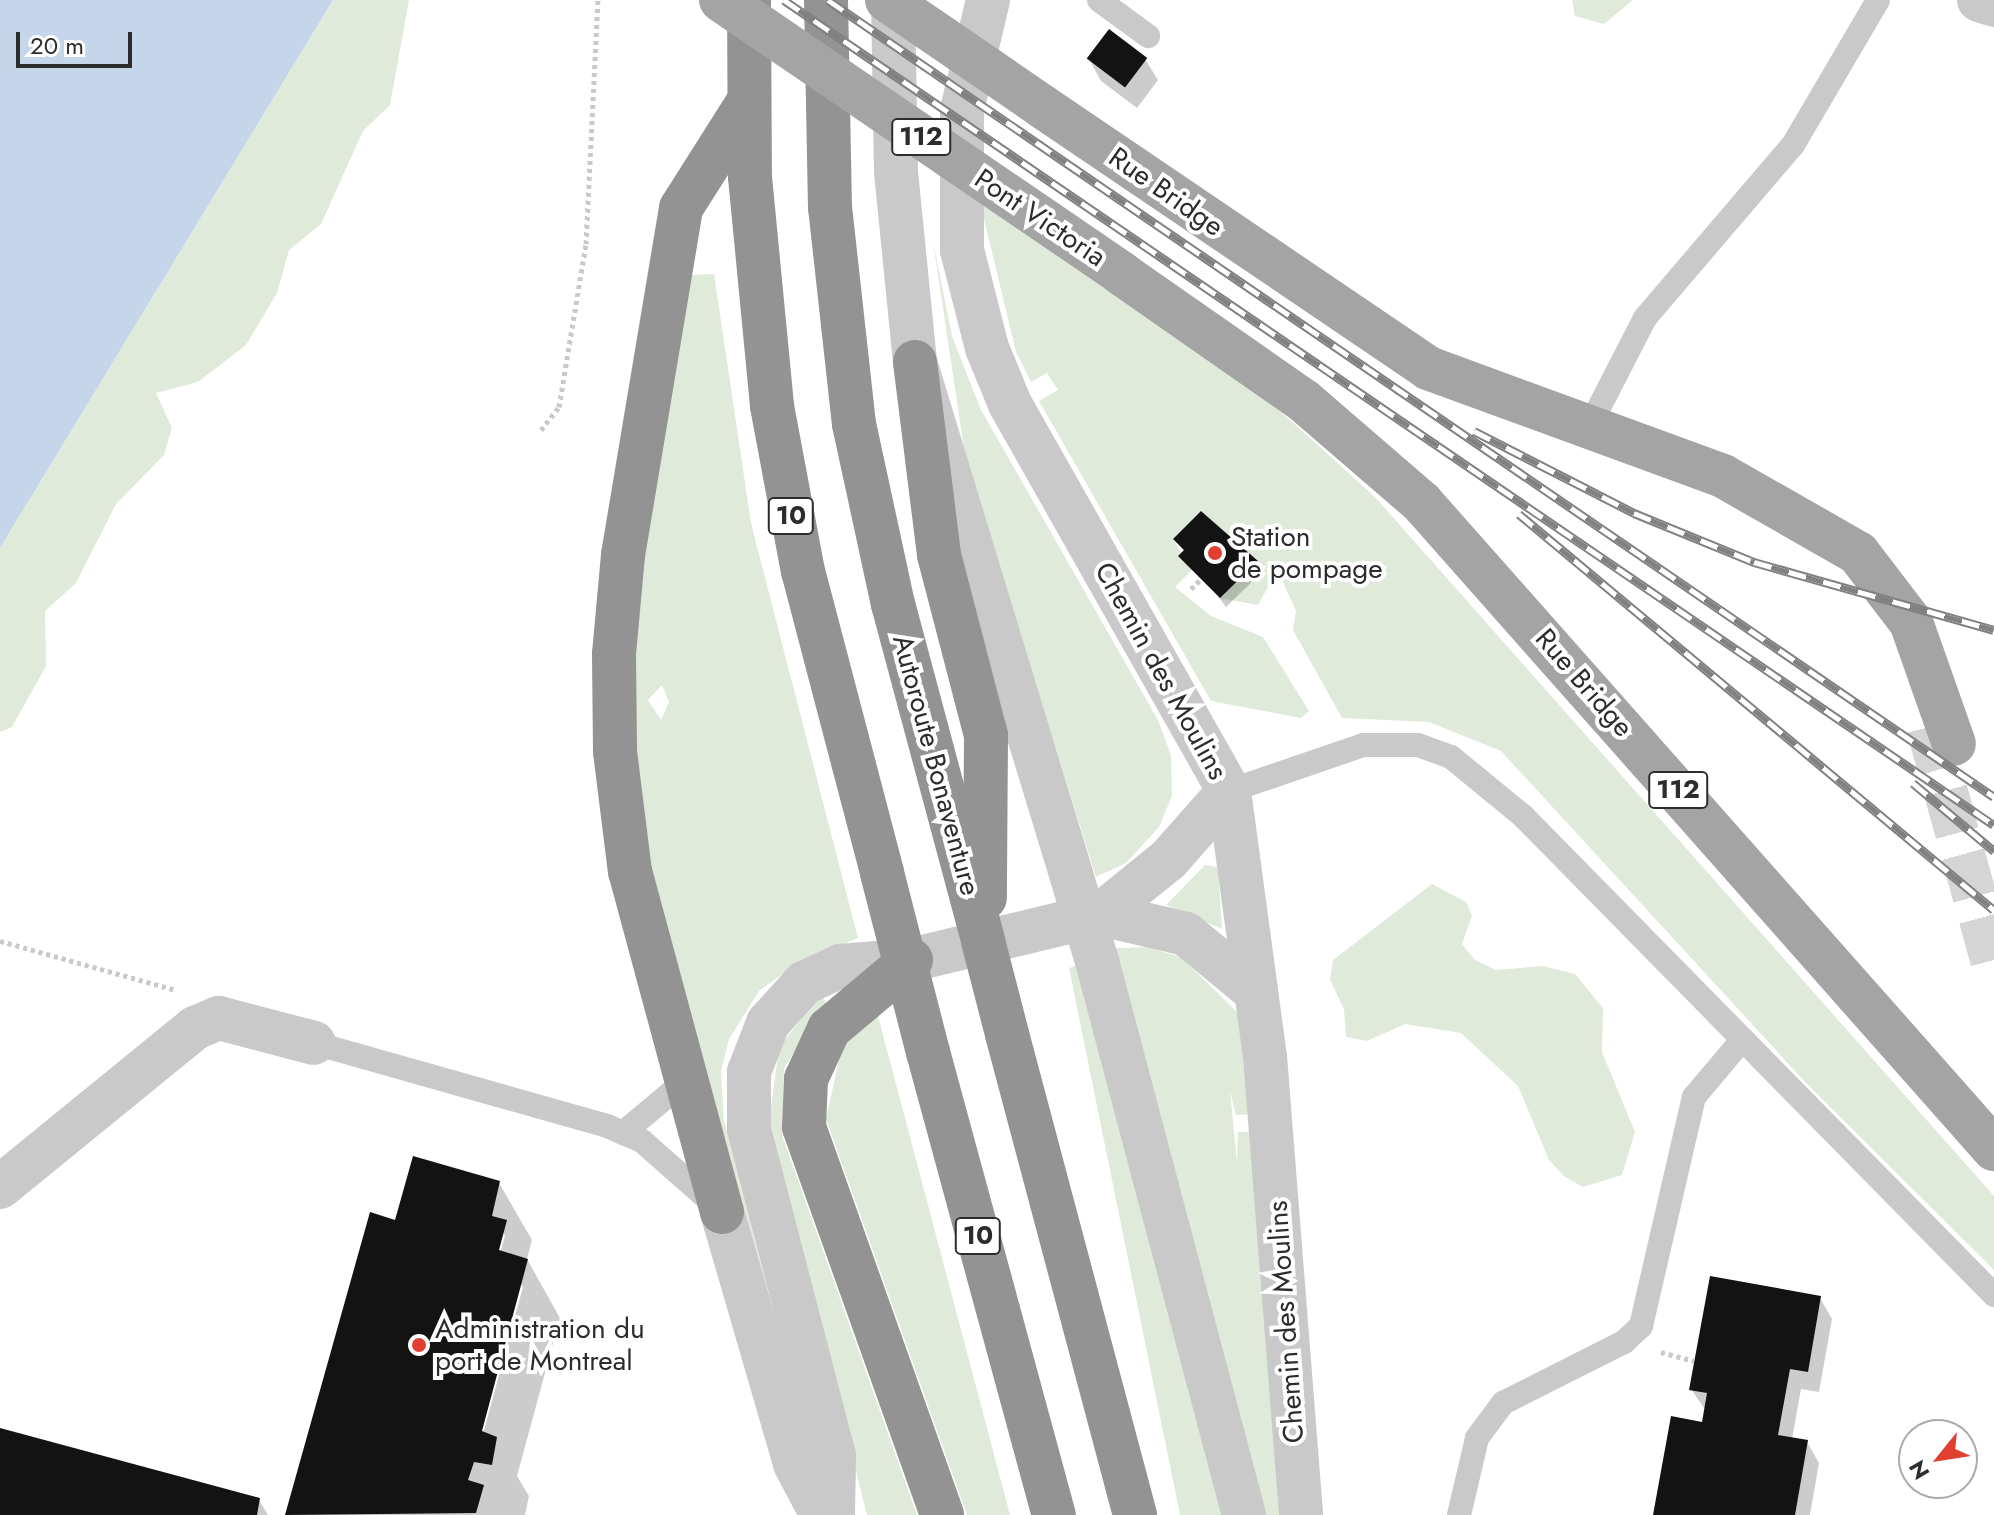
<!DOCTYPE html>
<html>
<head>
<meta charset="utf-8">
<style>
  body { margin:0 }
  #map { position:relative; width:1994px; height:1515px; overflow:hidden; background:#fff; font-family:Jost,sans-serif }
  div>[style] { position:absolute }
  .green>* { inset:0; background:#e0eada }
  .water>* { inset:0; background:#c6d6ea }
  .shadow>* { inset:0; background:#0003 }
  .building>* { inset:0; background:#131313; transform-origin:0 0 }
  .primary-tunnel>* { height:44px; margin-top:-22px; transform-origin:0; background:repeating-linear-gradient(90deg,#d5d5d5 0 44px,transparent 0 66px) }
  .path>* { height:5px; margin-top:-2.5px; transform-origin:0; background:repeating-linear-gradient(90deg,#c9c9c9 0 4px,transparent 0 8px) }
  .service>* { height:24px; margin:-12px; padding:0 12px; transform-origin:12px; border-radius:12px; background:#c9c9c9 }
  .minor>* { height:44px; margin:-22px; padding:0 22px; transform-origin:22px; border-radius:22px; background:#c9c9c9 }
  .tertiary>* { height:44px; margin:-22px; padding:0 22px; transform-origin:22px; border-radius:22px; background:#c9c9c9 }
  .primary>* { height:44px; margin:-22px; padding:0 22px; transform-origin:22px; border-radius:22px; background:#a4a4a4 }
  .motorway>* { height:44px; margin:-22px; padding:0 22px; transform-origin:22px; border-radius:22px; background:#939393 }
  .rail>* { height:9px; margin-top:-4.5px; transform-origin:0; background:repeating-linear-gradient(90deg,#fff 0 18px,#818181 0 36px); box-sizing:border-box; border-block:2px solid #818181 }
  .tertiary-bridge>* { height:44px; margin:-22px; padding:0 22px; transform-origin:22px; border-radius:22px; background:#c9c9c9 }
  .primary-bridge>* { height:44px; margin:-22px; padding:0 22px; transform-origin:22px; border-radius:22px; background:#a4a4a4 }
  .motorway-bridge>* { height:44px; margin:-22px; padding:0 22px; transform-origin:22px; border-radius:22px; background:#939393 }
  .dots>* { width:22px; height:22px; translate:-50% -50%; box-sizing:border-box; border:4px solid #fff; border-radius:50% }
  span { translate:-50% -50%; white-space:nowrap; text-align:center; line-height:1.15; -webkit-text-stroke:8px #fff; paint-order:stroke }
  .shield-label span { padding:2px 6px; background:#fff; border:2px solid; border-radius:6px; -webkit-text-stroke-width:0 }
  .shield-label { font-size:26px; color:#2c2c2c; font-weight:700 }
  .street-label { font-size:28px; color:#2c2c2c }
  .poi-label { font-size:28px; color:#2c2c2c }
  .left { translate:0 -50%; text-align:left }
  .north { position:absolute; left:1898px; top:1419px; width:80px; height:80px; box-sizing:border-box; background:#fff; border:2px solid #ababab; border-radius:50%; rotate:240deg; font-size:22px; font-weight:700; line-height:32px; text-align:center; color:#2c2c2c }
  .north::after { content:''; display:block; margin:auto; width:28px; height:36px; background:#e14030; clip-path:polygon(50% 0,100% 100%,50% 72%,0 100%) }
  .scale { position:absolute; left:16px; top:32px; width:116px; height:36px; box-sizing:border-box; border:4px solid #2c2c2c; border-top:0; padding-left:10px; font-size:24px; line-height:28px; white-space:nowrap; color:#2c2c2c; -webkit-text-stroke:6px #fff; paint-order:stroke }
</style>
</head>
<body>
<div id="map">
  <div class="green">
    <div style="clip-path:polygon(333px 0,409px 0,390px 105px,363px 131px,321px 224px,289px 250px,277px 293px,246px 345px,198px 382px,156px 393px,172px 428px,164px 455px,116px 504px,76px 583px,45px 611px,46px 666px,12px 727px,0 732px,0 548px)"></div>
    <div style="clip-path:polygon(1572px 0,1633px 0,1604px 24px,1575px 16px)"></div>
    <div style="clip-path:polygon(979px 198px,1236px 371px,1375px 497px,1994px 1196px,1994px 1270px,1807px 1084px,1501px 751px,1429px 722px,1342px 718px,1293px 630px,1296px 611px,1277px 569px,1267px 568px,1269px 585px,1258px 605px,1220px 598px,1258px 561px,1201px 511px,1173px 539px,1192px 570px,1175px 587px,1211px 616px,1263px 637px,1309px 711px,1301px 718px,1211px 701px,1039px 401px,1058px 390px,1047px 373px,1031px 382px,1016px 352px)"></div>
    <div style="clip-path:polygon(933px 241px,952px 336px,981px 410px,1158px 720px,1171px 755px,1172px 796px,1159px 827px,1126px 863px,1096px 877px,966px 462px)"></div>
    <div style="clip-path:polygon(evenodd,714px 274px,751px 523px,858px 938px,802px 960px,759px 991px,729px 1039px,721px 1071px,724px 1121px,802px 1422px,657px 909px,633px 745px,636px 608px,690px 275px,714px 274px,662px 685px,669px 702px,661px 720px,648px 700px,662px 685px)"></div>
    <div style="clip-path:polygon(1205px 865px,1218px 867px,1222px 929px,1166px 905px)"></div>
    <div style="clip-path:polygon(1432px 884px,1466px 902px,1472px 916px,1462px 944px,1475px 960px,1496px 970px,1543px 966px,1575px 974px,1603px 1008px,1602px 1052px,1635px 1132px,1622px 1175px,1583px 1187px,1565px 1177px,1549px 1160px,1518px 1086px,1461px 1033px,1405px 1024px,1367px 1041px,1346px 1037px,1344px 1009px,1330px 980px,1333px 960px)"></div>
    <div style="clip-path:polygon(1147px 947px,1181px 957px,1237px 1012px,1251px 1114px,1236px 1115px,1230px 1091px,1237px 1162px,1238px 1132px,1252px 1132px,1282px 1515px,1263px 1515px,1116px 948px)"></div>
    <div style="clip-path:polygon(1078px 965px,1222px 1515px,1180px 1515px,1069px 968px)"></div>
    <div style="clip-path:polygon(821px 994px,826px 1003px,784px 1068px,782px 1135px,917px 1515px,867px 1515px,769px 1123px,779px 1047px)"></div>
    <div style="clip-path:polygon(877px 1012px,1010px 1515px,967px 1515px,826px 1119px,842px 1046px)"></div>
  </div>
  <div class="water">
    <div style="clip-path:polygon(0 0,333px 0,0 548px)"></div>
  </div>
  <div class="shadow">
    <div style="clip-path:polygon(1089px 59px,1145px 59px,1158px 80px,1137px 108px,1101px 81px)"></div>
    <div style="clip-path:polygon(1175px 539px,1256px 562px,1262px 572px,1226px 607px)"></div>
    <div style="clip-path:polygon(evenodd,499px 1183px,532px 1240px,527px 1259px,560px 1318px,517px 1476px,529px 1496px,525px 1515px,287px 1515px,372px 1214px,397px 1223px,499px 1183px,502px 1231px,505px 1236px,498px 1260px,495px 1259px,502px 1231px,499px 1183px,520px 1283px,523px 1287px,481px 1441px,477px 1440px,520px 1283px)"></div>
    <div style="clip-path:polygon(1820px 1298px,1832px 1319px,1819px 1392px,1801px 1389px,1792px 1439px,1807px 1442px,1819px 1463px,1810px 1515px,1655px 1515px,1704px 1424px,1706px 1411px,1691px 1389px)"></div>
    <div style="clip-path:polygon(0 1430px,259px 1500px,268px 1515px,0 1515px)"></div>
  </div>
  <div class="building">
    <div style="left:1109px;top:29px;width:48px;height:37px;rotate:37deg"></div>
    <div style="clip-path:polygon(1201px 511px,1258px 561px,1220px 598px,1178px 556px,1184px 550px,1173px 539px)"></div>
    <div style="clip-path:polygon(413px 1156px,500px 1181px,492px 1216px,507px 1220px,499px 1250px,528px 1259px,482px 1431px,497px 1437px,492px 1465px,474px 1462px,468px 1480px,484px 1485px,476px 1513px,285px 1515px,370px 1212px,395px 1220px)"></div>
    <div style="clip-path:polygon(1710px 1276px,1821px 1296px,1808px 1372px,1790px 1369px,1778px 1435px,1808px 1440px,1795px 1515px,1653px 1515px,1671px 1416px,1702px 1422px,1707px 1393px,1689px 1390px)"></div>
    <div style="clip-path:polygon(0 1428px,260px 1498px,257px 1515px,0 1515px)"></div>
  </div>
  <div class="primary-tunnel">
    <div style="left:1928px;top:727px;width:248px;rotate:74.6deg"></div>
  </div>
  <div class="path">
    <div style="left:541px;top:430px;width:29px;rotate:-52deg"></div>
    <div style="left:559px;top:407px;width:165px;rotate:-80.6deg"></div>
    <div style="left:586px;top:244px;width:244px;rotate:-87.2deg"></div>
    <div style="left:1191px;top:589px;width:14px;rotate:-45deg"></div>
    <div style="left:0;top:941px;width:183px;rotate:15.6deg"></div>
    <div style="left:1661px;top:1352px;width:34px;rotate:15deg"></div>
  </div>
  <div class="service">
    <div style="left:1099px;top:0;width:61px;rotate:36.3deg"></div>
    <div style="left:1588px;top:429px;width:125px;rotate:-62.8deg"></div>
    <div style="left:1645px;top:318px;width:228px;rotate:-49.5deg"></div>
    <div style="left:1793px;top:145px;width:168px;rotate:-59.6deg"></div>
    <div style="left:1229px;top:791px;width:142px;rotate:-18.9deg"></div>
    <div style="left:1363px;top:745px;width:55px"></div>
    <div style="left:1418px;top:745px;width:35px;rotate:20deg"></div>
    <div style="left:1451px;top:757px;width:93px;rotate:39.3deg"></div>
    <div style="left:1523px;top:816px;width:672px;rotate:45.48deg"></div>
    <div style="left:314px;top:1043px;width:305px;rotate:15.8deg"></div>
    <div style="left:607px;top:1126px;width:38px;rotate:23deg"></div>
    <div style="left:642px;top:1141px;width:103px;rotate:41.4deg"></div>
    <div style="left:623px;top:1133px;width:81px;rotate:-40deg"></div>
    <div style="left:1459px;top:1515px;width:79px;rotate:-76.8deg"></div>
    <div style="left:1477px;top:1438px;width:44px;rotate:-53.4deg"></div>
    <div style="left:1503px;top:1403px;width:136px;rotate:-26.8deg"></div>
    <div style="left:1624px;top:1342px;width:23px;rotate:-43deg"></div>
    <div style="left:1641px;top:1326px;width:235px;rotate:-77deg"></div>
    <div style="left:1694px;top:1097px;width:75px;rotate:-49.9deg"></div>
  </div>
  <div class="minor">
    <div style="left:1979px;top:0;width:16px;rotate:18deg"></div>
    <div style="left:0;top:1187px;width:252px;rotate:-39.2deg"></div>
    <div style="left:195px;top:1028px;width:26px;rotate:-23deg"></div>
    <div style="left:219px;top:1018px;width:98px;rotate:14.7deg"></div>
  </div>
  <div class="tertiary">
    <div style="left:893px;top:0;width:172px;rotate:89deg"></div>
    <div style="left:896px;top:172px;width:191px;rotate:84.3deg"></div>
    <div style="left:915px;top:362px;width:535px;rotate:73.05deg"></div>
    <div style="left:988px;top:0;width:113px;rotate:103.3deg"></div>
    <div style="left:962px;top:110px;width:140px;rotate:90deg"></div>
    <div style="left:962px;top:250px;width:101px;rotate:75.7deg"></div>
    <div style="left:987px;top:348px;width:61px;rotate:67.7deg"></div>
    <div style="left:1010px;top:404px;width:445px;rotate:60.5deg"></div>
    <div style="left:1229px;top:791px;width:267px;rotate:82.3deg"></div>
    <div style="left:1265px;top:1056px;width:460px;rotate:85.5deg"></div>
    <div style="left:1101px;top:914px;width:87px;rotate:13.2deg"></div>
    <div style="left:1186px;top:934px;width:91px;rotate:39.6deg"></div>
    <div style="left:1097px;top:961px;width:573px;rotate:75.14deg"></div>
    <div style="left:722px;top:1212px;width:262px;rotate:73.8deg"></div>
    <div style="left:795px;top:1464px;width:58px;rotate:62.1deg"></div>
    <div style="left:833px;top:1515px;width:59px;rotate:-89deg"></div>
    <div style="left:834px;top:1456px;width:338px;rotate:-104.6deg"></div>
    <div style="left:749px;top:1129px;width:57px;rotate:-90deg"></div>
    <div style="left:749px;top:1072px;width:53px;rotate:-68.8deg"></div>
    <div style="left:768px;top:1023px;width:54px;rotate:-48deg"></div>
    <div style="left:804px;top:983px;width:40px;rotate:-25deg"></div>
    <div style="left:840px;top:966px;width:71px;rotate:-4.8deg"></div>
    <div style="left:911px;top:960px;width:195px;rotate:-13.6deg"></div>
    <div style="left:1101px;top:914px;width:86px;rotate:-38.9deg"></div>
    <div style="left:1168px;top:860px;width:92px;rotate:-48.5deg"></div>
  </div>
  <div class="primary">
    <div style="left:1043px;top:107px;width:465px;rotate:34.1deg"></div>
    <div style="left:1428px;top:368px;width:314px;rotate:20.1deg"></div>
    <div style="left:1723px;top:476px;width:155px;rotate:29.7deg"></div>
    <div style="left:1858px;top:553px;width:87px;rotate:52.5deg"></div>
    <div style="left:1911px;top:622px;width:129px;rotate:70.6deg"></div>
    <div style="left:1122px;top:274px;width:222px;rotate:34.9deg"></div>
    <div style="left:1304px;top:401px;width:156px;rotate:40.8deg"></div>
    <div style="left:1422px;top:503px;width:863px;rotate:48.48deg"></div>
  </div>
  <div class="motorway">
    <div style="left:749px;top:0;width:177px;rotate:89.7deg"></div>
    <div style="left:750px;top:177px;width:230px;rotate:84.5deg"></div>
    <div style="left:772px;top:406px;width:168px;rotate:79.4deg"></div>
    <div style="left:803px;top:571px;width:312px;rotate:75.3deg"></div>
    <div style="left:826px;top:0;width:207px;rotate:88.9deg"></div>
    <div style="left:830px;top:207px;width:218px;rotate:83.7deg"></div>
    <div style="left:854px;top:424px;width:184px;rotate:77.8deg"></div>
    <div style="left:893px;top:604px;width:349px;rotate:75deg"></div>
    <div style="left:915px;top:362px;width:194px;rotate:82.9deg"></div>
    <div style="left:939px;top:555px;width:186px;rotate:75.4deg"></div>
    <div style="left:986px;top:735px;width:163px;rotate:90.4deg"></div>
    <div style="left:911px;top:960px;width:107px;rotate:139.9deg"></div>
    <div style="left:829px;top:1029px;width:55px;rotate:114.7deg"></div>
    <div style="left:806px;top:1079px;width:48px;rotate:92.4deg"></div>
    <div style="left:804px;top:1127px;width:412px;rotate:70.4deg"></div>
    <div style="left:1007px;top:1034px;width:498px;rotate:75.1deg"></div>
    <div style="left:928px;top:1052px;width:480px;rotate:74.8deg"></div>
    <div style="left:722px;top:1212px;width:352px;rotate:-105.1deg"></div>
    <div style="left:630px;top:872px;width:122px;rotate:-97.1deg"></div>
    <div style="left:615px;top:751px;width:97px;rotate:-90.6deg"></div>
    <div style="left:614px;top:654px;width:99px;rotate:-84.8deg"></div>
    <div style="left:623px;top:555px;width:352px;rotate:-80.5deg"></div>
    <div style="left:681px;top:208px;width:123px;rotate:-57.6deg"></div>
  </div>
  <div class="rail">
    <div style="left:784px;top:0;width:1464px;rotate:34.29deg"></div>
    <div style="left:828px;top:0;width:1412px;rotate:34.35deg"></div>
    <div style="left:1474px;top:431px;width:180px;rotate:27.1deg"></div>
    <div style="left:1634px;top:513px;width:130px;rotate:22.2deg"></div>
    <div style="left:1754px;top:562px;width:249px;rotate:15.8deg"></div>
    <div style="left:1519px;top:514px;width:618px;rotate:39.82deg"></div>
    <div style="left:1913px;top:783px;width:106px;rotate:40deg"></div>
  </div>
  <div class="tertiary-bridge">
    <div style="left:1071px;top:874px;width:91px;rotate:73.4deg"></div>
  </div>
  <div class="primary-bridge">
    <div style="left:721px;top:0;width:486px;rotate:34.3deg"></div>
    <div style="left:887px;top:0;width:189px;rotate:34.4deg"></div>
  </div>
  <div class="motorway-bridge">
    <div style="left:882px;top:873px;width:185px;rotate:75.6deg"></div>
    <div style="left:983px;top:941px;width:96px;rotate:75.5deg"></div>
  </div>
  <div class="dots">
    <div style="left:1215px;top:553px;background:#e14030"></div>
    <div style="left:419px;top:1345px;background:#e14030"></div>
  </div>
  <div class="shield-label">
    <span style="left:921px;top:137px">112</span>
    <span style="left:791px;top:516px">10</span>
    <span style="left:1678px;top:790px">112</span>
    <span style="left:978px;top:1236px">10</span>
  </div>
  <div class="street-label">
    <span style="left:1166px;top:192px;rotate:35deg">Rue Bridge</span>
    <span style="left:1040px;top:218px;rotate:34deg">Pont Victoria</span>
    <span style="left:1161px;top:671px;rotate:61deg">Chemin des Moulins</span>
    <span style="left:1584px;top:683px;rotate:49deg">Rue Bridge</span>
    <span style="left:936px;top:765px;rotate:75deg">Autoroute Bonaventure</span>
    <span style="left:1286px;top:1322px;rotate:-94deg">Chemin des Moulins</span>
  </div>
  <div class="poi-label">
    <span class="left" style="left:1231px;top:553px">Station<br>de pompage</span>
    <span class="left" style="left:435px;top:1345px">Administration du<br>port de Montreal</span>
  </div>
  <div class="north">N</div>
  <div class="scale">20 m</div>
</div>
</body>
</html>
